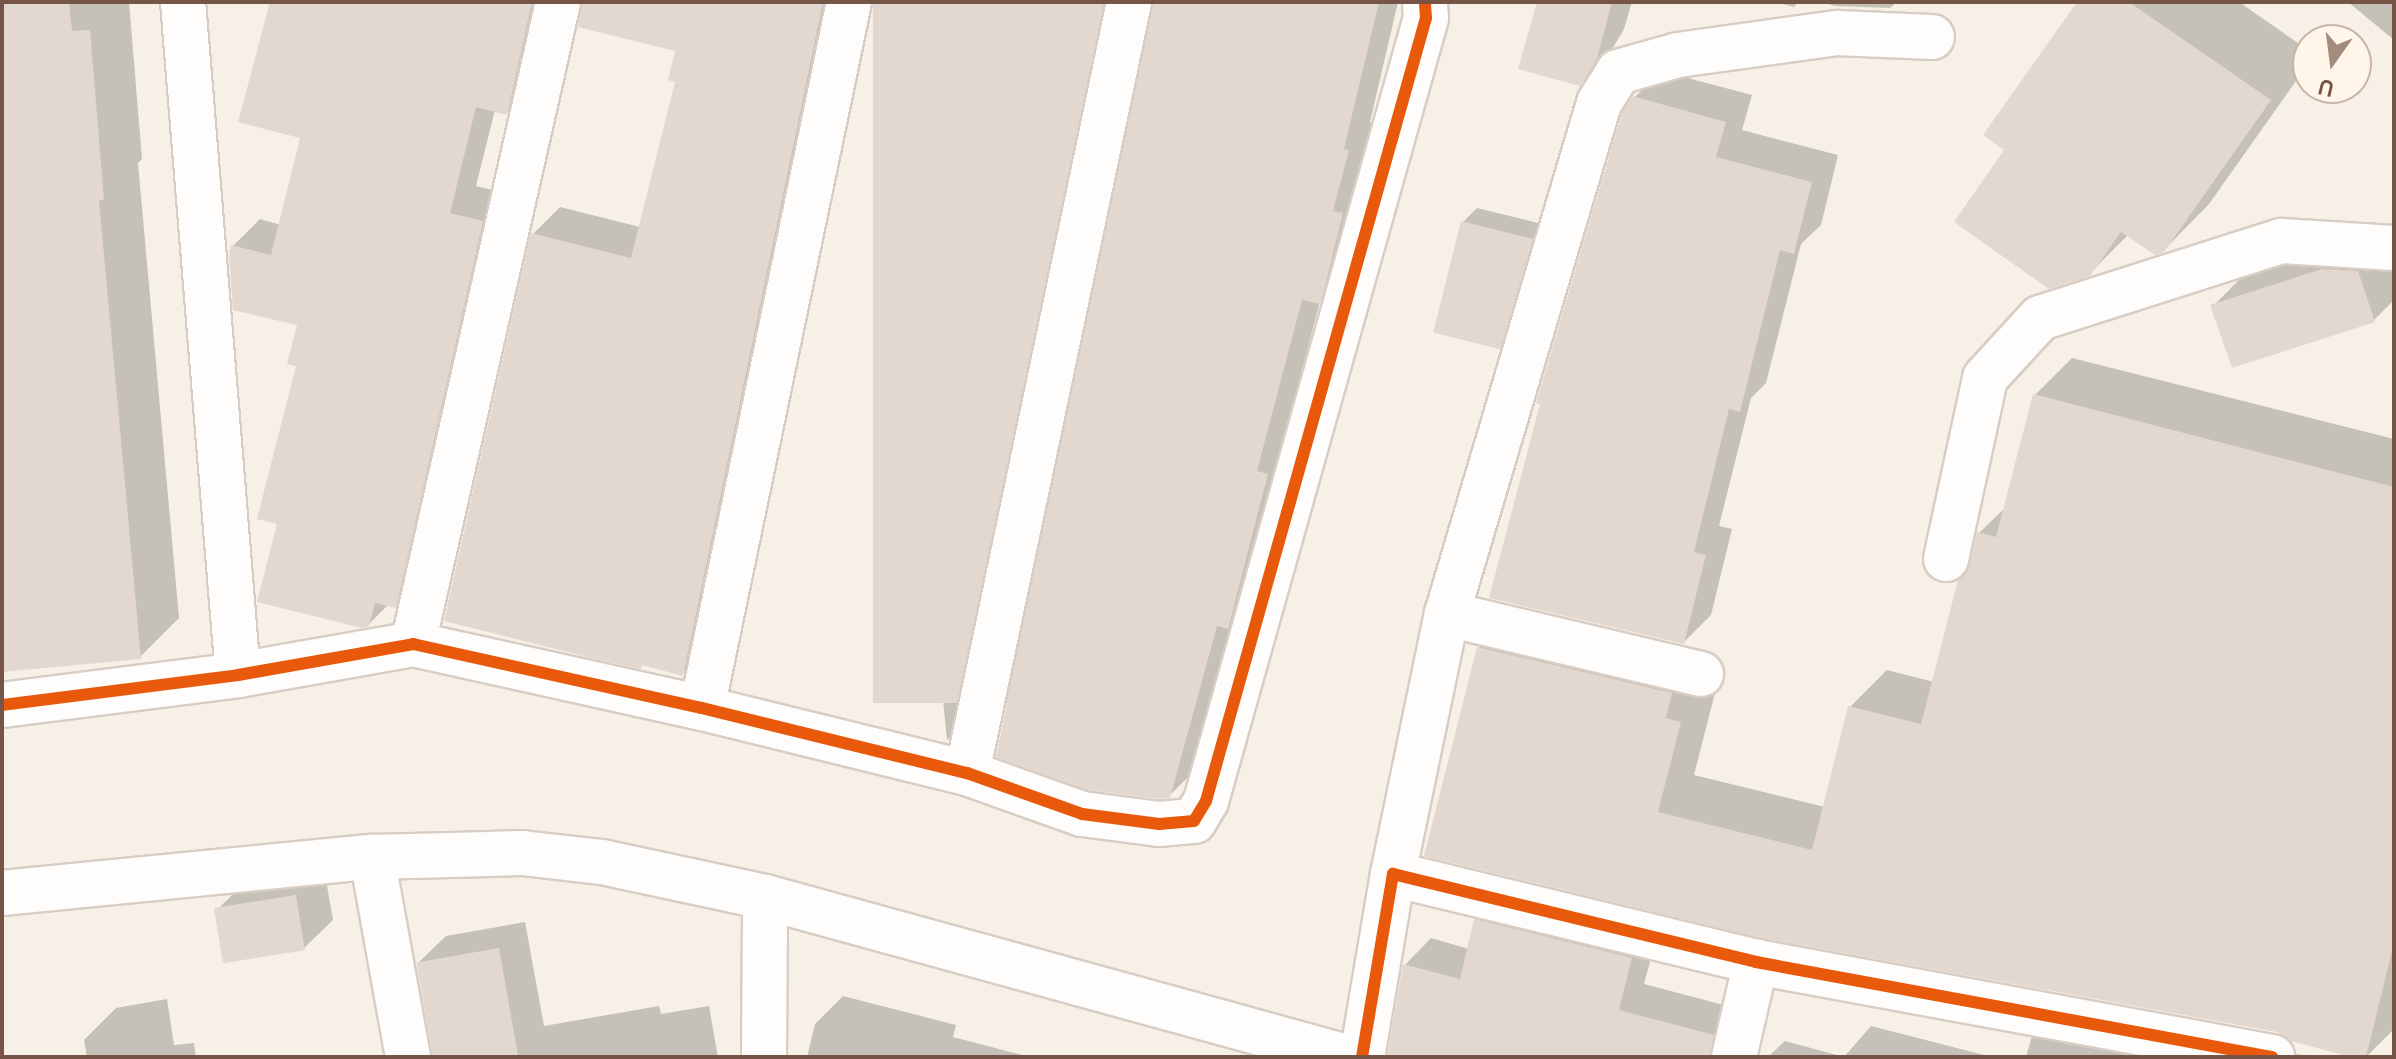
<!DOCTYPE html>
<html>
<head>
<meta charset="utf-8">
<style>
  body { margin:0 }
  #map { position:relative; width:2396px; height:1059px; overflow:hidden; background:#f7f0e7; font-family:Overpass,sans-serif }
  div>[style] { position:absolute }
  .shadow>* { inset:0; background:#0003 }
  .building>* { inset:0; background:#e3d8cf; transform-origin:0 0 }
  .roads { filter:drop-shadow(2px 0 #d8cdc5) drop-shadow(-2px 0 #d8cdc5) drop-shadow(0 2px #d8cdc5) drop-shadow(0 -2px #d8cdc5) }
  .minor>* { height:44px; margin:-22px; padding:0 22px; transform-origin:22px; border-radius:22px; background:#fefdfb }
  .cycleway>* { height:12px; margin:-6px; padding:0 6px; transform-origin:6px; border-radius:6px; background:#e8590c }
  span { translate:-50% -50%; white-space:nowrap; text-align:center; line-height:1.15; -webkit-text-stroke:7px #fff5e8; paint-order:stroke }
  .frame { position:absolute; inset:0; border:4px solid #765546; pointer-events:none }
  .north { position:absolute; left:2292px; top:24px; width:80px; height:80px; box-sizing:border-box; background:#fff5e8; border:2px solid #c8b5a7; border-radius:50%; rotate:194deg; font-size:22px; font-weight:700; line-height:32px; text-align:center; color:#765546 }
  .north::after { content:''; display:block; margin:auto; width:28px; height:36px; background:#a38b7e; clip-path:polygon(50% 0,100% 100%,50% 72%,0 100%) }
</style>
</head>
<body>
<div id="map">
  <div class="shadow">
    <div style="clip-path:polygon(2px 2px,129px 2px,142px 159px,138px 163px,179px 618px,140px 657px,2px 670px)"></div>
    <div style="clip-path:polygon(270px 2px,552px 2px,533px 86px,506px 113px,495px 110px,476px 186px,509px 194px,422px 579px,395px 606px,389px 604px,369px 624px,279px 522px,298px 365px,299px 324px,233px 246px,260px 219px,281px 225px,303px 136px,240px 121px)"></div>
    <div style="clip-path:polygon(583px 2px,844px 2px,709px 646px,683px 673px,644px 663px,640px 667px,533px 234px,560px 207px,640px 227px,677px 80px,677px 50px)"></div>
    <div style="clip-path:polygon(875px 2px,1124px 2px,974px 714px,947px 740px)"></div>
    <div style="clip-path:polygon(1155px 2px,1398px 2px,1370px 122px,1375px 124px,1346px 275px,1320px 301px,1283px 444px,1294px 447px,1196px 769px,1169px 796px)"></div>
    <div style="clip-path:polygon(1539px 2px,1632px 2px,1624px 29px,1608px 56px,1580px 84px)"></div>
    <div style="clip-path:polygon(1776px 2px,1798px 2px,1794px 7px)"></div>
    <div style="clip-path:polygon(1820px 2px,1897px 2px,1890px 8px,1835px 6px)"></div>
    <div style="clip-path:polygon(2079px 2px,2239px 2px,2308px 50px,2308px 64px,2209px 204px,2163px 251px,2129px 234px,2089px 274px,2006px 149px)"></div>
    <div style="clip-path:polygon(2348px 2px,2394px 2px,2394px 40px)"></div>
    <div style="clip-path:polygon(1661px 71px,1752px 95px,1742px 130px,1838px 155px,1821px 225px,1801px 244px,1766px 383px,1751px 398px,1719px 526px,1732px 529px,1711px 615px,1684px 642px,1634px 98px)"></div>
    <div style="clip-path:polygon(1477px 208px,1546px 225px,1514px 332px,1499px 347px,1463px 222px)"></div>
    <div style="clip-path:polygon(2352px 241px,2394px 269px,2394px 300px,2374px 320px,2213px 306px,2241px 278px)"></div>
    <div style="clip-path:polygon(2072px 358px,2394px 439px,2394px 1029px,2366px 1057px,2277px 1031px,1762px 936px,1479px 648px,1516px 611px,1717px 685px,1694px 775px,1825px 807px,1850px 707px,1887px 670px,1934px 682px,1979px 533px,2007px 506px,2035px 395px)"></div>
    <div style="clip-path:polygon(324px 868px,333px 920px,304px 948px,217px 910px,245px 882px)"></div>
    <div style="clip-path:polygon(1503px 894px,1658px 932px,1644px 984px,1739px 1009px,1755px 1056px,1770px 1055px,1785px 1041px,1844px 1057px,1871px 1026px,1992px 1057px,1389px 1057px,1405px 965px,1431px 938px,1469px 949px,1476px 920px)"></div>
    <div style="clip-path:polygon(525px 922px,544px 1026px,659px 1006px,661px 1014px,709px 1006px,718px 1057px,434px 1057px,418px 963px,446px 936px)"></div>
    <div style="clip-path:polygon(843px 996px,956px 1025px,953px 1037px,1030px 1057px,807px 1057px,815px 1024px)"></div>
    <div style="clip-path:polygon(167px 999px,174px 1045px,194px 1043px,196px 1057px,87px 1057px,84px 1040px,116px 1008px)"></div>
    <div style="clip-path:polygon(2057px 1012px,2302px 1055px,2026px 1057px,2031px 1039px)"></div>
  </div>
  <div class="building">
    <div style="clip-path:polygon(2px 2px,69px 2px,72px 31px,90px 30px,104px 200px,99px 200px,141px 659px,2px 672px)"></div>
    <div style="clip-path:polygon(270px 2px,532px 2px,507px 115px,476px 107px,450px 213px,483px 221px,396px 608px,375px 603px,369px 626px,362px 628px,257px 602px,277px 524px,257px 519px,296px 366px,287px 364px,297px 325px,233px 310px,229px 255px,231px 245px,271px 255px,300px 138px,238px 122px)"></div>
    <div style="clip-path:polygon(582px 2px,823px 2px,683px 676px,642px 665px,641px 669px,599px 660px,444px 621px,531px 233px,631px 258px,675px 82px,668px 80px,675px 51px,578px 27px)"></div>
    <div style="left:873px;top:2px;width:230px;height:701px"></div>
    <div style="clip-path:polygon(1153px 2px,1379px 2px,1344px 149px,1349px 150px,1333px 211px,1343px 213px,1324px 290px,1320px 304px,1302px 300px,1257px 471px,1268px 474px,1228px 629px,1217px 626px,1170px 798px,1160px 799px,1088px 790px,996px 757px)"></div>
    <div style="clip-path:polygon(1537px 2px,1612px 2px,1597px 59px,1580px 86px,1518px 69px)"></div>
    <div style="clip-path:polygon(2077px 2px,2129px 2px,2271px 100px,2164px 252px,2155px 255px,2121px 232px,2090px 276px,2049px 289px,1954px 222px,2004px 150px,1983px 135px)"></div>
    <div style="clip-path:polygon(1632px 96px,1726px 122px,1716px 157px,1812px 182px,1794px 254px,1780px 250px,1740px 412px,1729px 409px,1694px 552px,1706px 555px,1684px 644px,1489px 598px,1540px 404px,1536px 403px,1622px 113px)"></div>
    <div style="left:1461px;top:221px;width:74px;height:115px;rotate:14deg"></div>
    <div style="clip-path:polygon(2322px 269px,2358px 271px,2375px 322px,2232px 368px,2210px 305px)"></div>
    <div style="clip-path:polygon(2033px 394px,2394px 487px,2394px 943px,2366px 1057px,2350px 1057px,2291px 1041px,2277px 1032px,1761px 938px,1424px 856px,1477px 647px,1672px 693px,1666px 718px,1681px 722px,1658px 812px,1812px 850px,1848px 706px,1921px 724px,1958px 580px,1970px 565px,1977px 532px,1996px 537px)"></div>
    <div style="left:296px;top:895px;width:56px;height:83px;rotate:81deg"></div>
    <div style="clip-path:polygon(1474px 919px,1632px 958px,1619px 1010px,1714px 1035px,1710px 1057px,1387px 1057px,1403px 964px,1460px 979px)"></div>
    <div style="left:499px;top:948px;width:111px;height:84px;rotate:80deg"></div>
  </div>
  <div class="roads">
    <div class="minor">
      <div style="left:183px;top:2px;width:675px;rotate:85.33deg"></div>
      <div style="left:1946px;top:559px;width:185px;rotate:-77.8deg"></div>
      <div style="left:1985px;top:378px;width:81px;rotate:-47.5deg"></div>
      <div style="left:2040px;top:318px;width:254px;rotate:-17.7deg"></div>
      <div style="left:2282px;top:241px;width:112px;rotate:3.6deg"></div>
      <div style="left:1447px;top:614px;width:261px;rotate:13.3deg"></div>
      <div style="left:413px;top:644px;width:658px;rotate:-77.27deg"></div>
      <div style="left:2px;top:705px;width:238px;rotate:-7.2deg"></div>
      <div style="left:238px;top:675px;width:178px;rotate:-10deg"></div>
      <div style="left:413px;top:644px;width:296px;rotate:12.5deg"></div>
      <div style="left:702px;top:708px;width:273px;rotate:13.8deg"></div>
      <div style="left:967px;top:773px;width:122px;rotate:19.6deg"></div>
      <div style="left:1082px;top:814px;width:78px;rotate:7.4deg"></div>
      <div style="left:1159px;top:824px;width:35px;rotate:-5deg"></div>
      <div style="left:1194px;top:821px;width:23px;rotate:-59deg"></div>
      <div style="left:1206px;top:801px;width:813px;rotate:-74.31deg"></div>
      <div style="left:1426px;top:18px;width:16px;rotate:-94deg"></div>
      <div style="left:702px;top:708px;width:721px;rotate:-78.24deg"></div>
      <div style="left:967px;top:773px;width:788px;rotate:-78.13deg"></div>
      <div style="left:372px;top:857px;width:203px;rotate:79.8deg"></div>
      <div style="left:1393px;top:874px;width:266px;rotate:-78.3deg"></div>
      <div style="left:1447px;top:614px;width:533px;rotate:-73.43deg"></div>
      <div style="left:1599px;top:103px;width:36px;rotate:-58deg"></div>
      <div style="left:1618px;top:72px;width:62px;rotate:-15.8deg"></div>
      <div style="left:1678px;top:55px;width:161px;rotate:-7.9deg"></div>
      <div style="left:1837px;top:33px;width:95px;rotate:2.4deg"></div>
      <div style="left:2px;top:893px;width:372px;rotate:-5.6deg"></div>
      <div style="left:372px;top:857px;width:150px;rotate:-1.5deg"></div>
      <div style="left:522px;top:853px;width:81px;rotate:6.4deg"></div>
      <div style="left:602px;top:862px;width:167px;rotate:12.1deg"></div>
      <div style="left:764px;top:1057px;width:160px;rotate:-89.6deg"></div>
      <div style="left:765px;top:897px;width:604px;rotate:15.37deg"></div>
      <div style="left:1362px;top:1057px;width:186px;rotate:-80.4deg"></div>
      <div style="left:1393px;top:874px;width:374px;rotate:13.6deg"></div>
      <div style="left:1756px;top:962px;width:525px;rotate:10.43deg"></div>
      <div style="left:1734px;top:1057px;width:98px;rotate:-77deg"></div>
    </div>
  </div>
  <div class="cycleway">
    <div style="left:2px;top:705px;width:238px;rotate:-7.2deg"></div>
    <div style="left:238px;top:675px;width:178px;rotate:-10deg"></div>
    <div style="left:413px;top:644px;width:296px;rotate:12.5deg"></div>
    <div style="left:702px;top:708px;width:273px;rotate:13.8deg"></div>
    <div style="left:967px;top:773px;width:122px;rotate:19.6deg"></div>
    <div style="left:1082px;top:814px;width:78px;rotate:7.4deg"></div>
    <div style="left:1159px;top:824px;width:35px;rotate:-5deg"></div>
    <div style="left:1194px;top:821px;width:23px;rotate:-59deg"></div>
    <div style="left:1206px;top:801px;width:813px;rotate:-74.31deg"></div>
    <div style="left:1426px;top:18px;width:16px;rotate:-94deg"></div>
    <div style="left:1362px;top:1057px;width:186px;rotate:-80.4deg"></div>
    <div style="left:1393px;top:874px;width:374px;rotate:13.6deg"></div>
    <div style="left:1756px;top:962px;width:525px;rotate:10.43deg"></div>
  </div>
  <div class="frame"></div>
  <div class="north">U</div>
</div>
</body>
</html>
